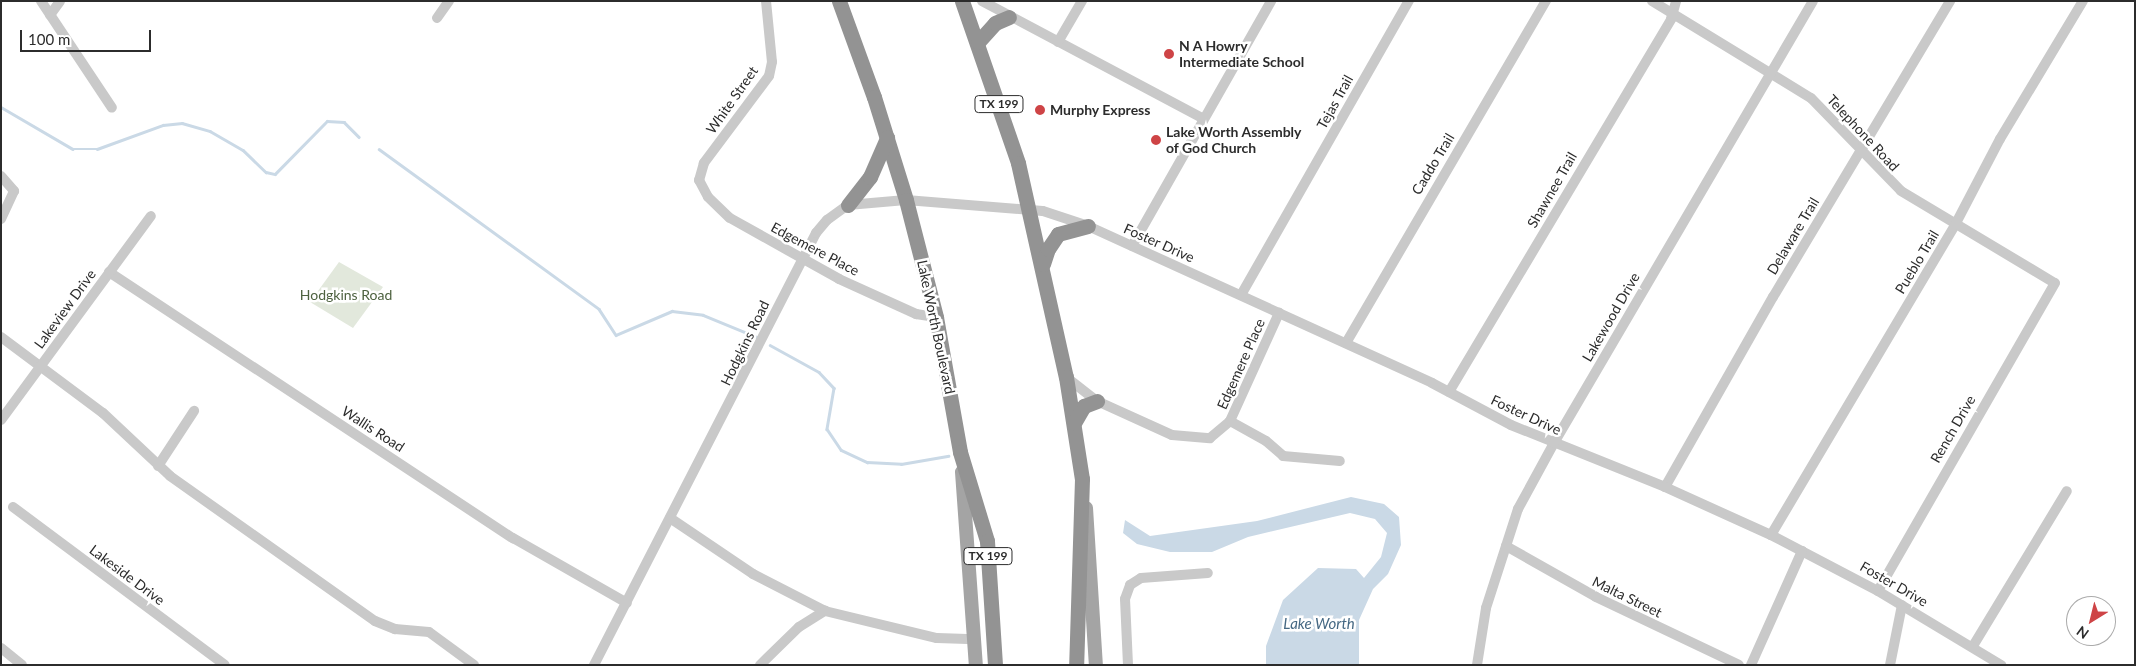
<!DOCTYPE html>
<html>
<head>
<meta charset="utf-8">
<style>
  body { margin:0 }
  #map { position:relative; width:2136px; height:666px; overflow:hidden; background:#fff; font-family:Lato,sans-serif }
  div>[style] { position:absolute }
  .green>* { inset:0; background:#e2e8dc }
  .water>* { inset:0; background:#cad9e6 }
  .stream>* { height:2.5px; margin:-1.25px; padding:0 1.25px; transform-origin:1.25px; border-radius:1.25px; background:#cad9e6 }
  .minor>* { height:10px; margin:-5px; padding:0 5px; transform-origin:5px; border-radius:5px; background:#c9c9c9 }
  .major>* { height:14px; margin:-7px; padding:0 7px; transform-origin:7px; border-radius:7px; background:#a4a4a4 }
  .highway>* { height:15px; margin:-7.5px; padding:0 7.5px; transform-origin:7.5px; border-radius:7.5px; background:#939393 }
  .dots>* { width:14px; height:14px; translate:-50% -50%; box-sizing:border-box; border:2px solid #fff; border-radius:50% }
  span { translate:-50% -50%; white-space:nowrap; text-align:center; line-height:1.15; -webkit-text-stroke:5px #fff; paint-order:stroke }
  .shield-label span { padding:1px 4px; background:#fff; border:1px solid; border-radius:4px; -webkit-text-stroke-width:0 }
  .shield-label { font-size:12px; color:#2c2c2c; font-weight:700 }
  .poi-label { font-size:14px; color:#2c2c2c; font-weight:700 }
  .left { translate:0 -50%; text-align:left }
  .street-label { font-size:14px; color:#2c2c2c }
  .park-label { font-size:14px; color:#4e6240 }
  .water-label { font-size:15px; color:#456883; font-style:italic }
  .frame { position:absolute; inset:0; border:2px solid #2c2c2c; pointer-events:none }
  .north { position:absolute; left:2066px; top:596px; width:50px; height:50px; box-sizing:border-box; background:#fff; border:1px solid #ababab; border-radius:50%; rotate:216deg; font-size:14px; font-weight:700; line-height:20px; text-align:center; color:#2c2c2c }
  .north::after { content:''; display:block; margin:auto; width:18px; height:22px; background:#ce4446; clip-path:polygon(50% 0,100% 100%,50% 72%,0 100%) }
  .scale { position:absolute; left:20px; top:30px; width:131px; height:22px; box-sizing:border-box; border:2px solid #2c2c2c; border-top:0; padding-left:6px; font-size:15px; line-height:18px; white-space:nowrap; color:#2c2c2c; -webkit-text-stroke:4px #fff; paint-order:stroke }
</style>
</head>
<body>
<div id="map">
  <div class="green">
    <div style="clip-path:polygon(339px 262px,383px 287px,353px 328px,310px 302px)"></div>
  </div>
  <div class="water">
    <div style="clip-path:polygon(1351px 497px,1384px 504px,1399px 517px,1401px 545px,1388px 574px,1373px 589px,1359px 620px,1359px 665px,1266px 665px,1266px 646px,1283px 600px,1318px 568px,1356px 569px,1364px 578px,1381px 557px,1387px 533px,1375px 519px,1350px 513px,1248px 537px,1212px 552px,1170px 552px,1137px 544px,1123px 533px,1125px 520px,1150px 536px,1257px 521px)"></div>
  </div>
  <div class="stream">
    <div style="left:1px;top:107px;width:83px;rotate:30.3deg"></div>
    <div style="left:73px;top:149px;width:24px"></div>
    <div style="left:97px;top:149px;width:70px;rotate:-20deg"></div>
    <div style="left:163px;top:125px;width:19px;rotate:-6deg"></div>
    <div style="left:182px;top:123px;width:29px;rotate:16deg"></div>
    <div style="left:210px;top:131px;width:38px;rotate:30deg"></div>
    <div style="left:243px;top:150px;width:32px;rotate:44deg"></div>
    <div style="left:266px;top:172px;width:9px;rotate:13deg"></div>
    <div style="left:275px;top:174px;width:74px;rotate:-45.5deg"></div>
    <div style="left:327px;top:121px;width:17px;rotate:3deg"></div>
    <div style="left:344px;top:122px;width:21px;rotate:45deg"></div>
    <div style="left:379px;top:149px;width:272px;rotate:36deg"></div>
    <div style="left:599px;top:309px;width:31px;rotate:57deg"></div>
    <div style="left:616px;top:335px;width:61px;rotate:-23.2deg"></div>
    <div style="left:672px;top:311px;width:31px;rotate:7deg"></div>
    <div style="left:703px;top:315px;width:58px;rotate:22.2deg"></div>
    <div style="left:770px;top:345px;width:56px;rotate:28.9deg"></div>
    <div style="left:819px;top:372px;width:22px;rotate:47deg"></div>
    <div style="left:834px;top:388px;width:42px;rotate:99.7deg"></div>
    <div style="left:827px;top:429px;width:25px;rotate:56deg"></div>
    <div style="left:841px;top:450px;width:29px;rotate:25deg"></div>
    <div style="left:867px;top:462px;width:34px;rotate:3deg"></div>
    <div style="left:901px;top:464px;width:48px;rotate:-9.7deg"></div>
  </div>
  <div class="minor">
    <div style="left:41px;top:1px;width:128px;rotate:56.4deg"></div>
    <div style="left:766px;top:1px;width:61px;rotate:84.4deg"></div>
    <div style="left:772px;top:62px;width:14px;rotate:102deg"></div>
    <div style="left:769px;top:76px;width:109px;rotate:126.8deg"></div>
    <div style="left:704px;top:163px;width:18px;rotate:106deg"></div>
    <div style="left:699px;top:180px;width:19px;rotate:62deg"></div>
    <div style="left:708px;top:197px;width:30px;rotate:44deg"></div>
    <div style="left:730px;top:218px;width:125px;rotate:29.2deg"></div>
    <div style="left:839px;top:279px;width:85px;rotate:24.4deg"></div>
    <div style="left:916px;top:314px;width:20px;rotate:9deg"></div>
    <div style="left:982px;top:1px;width:249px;rotate:28deg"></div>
    <div style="left:1652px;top:1px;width:186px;rotate:31.4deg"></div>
    <div style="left:1811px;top:98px;width:129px;rotate:45.9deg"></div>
    <div style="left:1901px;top:191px;width:179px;rotate:30.9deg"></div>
    <div style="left:2055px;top:283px;width:355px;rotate:119.9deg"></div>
    <div style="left:50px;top:15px;width:17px;rotate:-54deg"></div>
    <div style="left:437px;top:18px;width:21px;rotate:-55deg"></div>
    <div style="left:1058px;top:42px;width:48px;rotate:-59.7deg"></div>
    <div style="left:1px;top:176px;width:20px;rotate:49deg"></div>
    <div style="left:14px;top:191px;width:31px;rotate:115deg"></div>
    <div style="left:1132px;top:246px;width:282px;rotate:-60.4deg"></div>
    <div style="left:109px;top:272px;width:484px;rotate:33.4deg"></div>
    <div style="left:513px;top:538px;width:131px;rotate:29.7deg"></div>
    <div style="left:1241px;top:295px;width:339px;rotate:-60.3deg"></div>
    <div style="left:1px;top:337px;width:127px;rotate:36.7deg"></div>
    <div style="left:103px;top:413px;width:92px;rotate:43.2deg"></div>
    <div style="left:170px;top:476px;width:251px;rotate:35.3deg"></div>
    <div style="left:375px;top:621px;width:22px;rotate:22deg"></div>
    <div style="left:395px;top:629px;width:34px;rotate:5deg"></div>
    <div style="left:429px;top:632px;width:56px;rotate:36.3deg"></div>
    <div style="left:1346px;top:343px;width:396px;rotate:-59.7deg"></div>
    <div style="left:1066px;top:377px;width:39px;rotate:38deg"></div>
    <div style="left:1097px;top:401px;width:82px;rotate:24.4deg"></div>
    <div style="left:1172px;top:435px;width:38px;rotate:5deg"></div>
    <div style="left:1210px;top:438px;width:26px;rotate:-40deg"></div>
    <div style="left:1230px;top:421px;width:119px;rotate:-65.6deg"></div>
    <div style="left:1449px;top:392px;width:434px;rotate:-59.2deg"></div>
    <div style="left:1671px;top:19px;width:19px;rotate:-74deg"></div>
    <div style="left:1px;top:420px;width:253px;rotate:-53.7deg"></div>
    <div style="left:1230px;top:421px;width:41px;rotate:29.1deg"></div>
    <div style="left:1266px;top:441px;width:23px;rotate:41deg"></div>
    <div style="left:1283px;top:456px;width:57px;rotate:5deg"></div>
    <div style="left:158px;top:466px;width:66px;rotate:-56.8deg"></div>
    <div style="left:1665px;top:487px;width:219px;rotate:-60.4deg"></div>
    <div style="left:1773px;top:297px;width:345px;rotate:-59.1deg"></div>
    <div style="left:13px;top:507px;width:264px;rotate:36.7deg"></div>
    <div style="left:670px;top:518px;width:100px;rotate:34deg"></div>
    <div style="left:753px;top:574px;width:81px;rotate:27.2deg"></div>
    <div style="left:1771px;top:535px;width:360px;rotate:-59.3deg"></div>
    <div style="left:1955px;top:225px;width:97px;rotate:-62.4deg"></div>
    <div style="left:2000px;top:139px;width:161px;rotate:-59deg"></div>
    <div style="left:1506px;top:546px;width:103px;rotate:29.5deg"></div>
    <div style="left:1596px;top:597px;width:158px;rotate:25.4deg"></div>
    <div style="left:1973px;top:646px;width:181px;rotate:-58.8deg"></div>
    <div style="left:1px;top:648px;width:27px;rotate:39deg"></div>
    <div style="left:594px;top:665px;width:486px;rotate:-62.8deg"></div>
    <div style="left:816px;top:233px;width:17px;rotate:-50deg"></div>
    <div style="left:827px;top:220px;width:26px;rotate:-36deg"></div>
    <div style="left:848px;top:205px;width:58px;rotate:-4.9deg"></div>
    <div style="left:906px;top:200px;width:137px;rotate:4.6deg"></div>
    <div style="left:1043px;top:211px;width:47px;rotate:18.4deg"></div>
    <div style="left:1088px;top:226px;width:378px;rotate:24.5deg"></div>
    <div style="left:1432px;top:383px;width:89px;rotate:28deg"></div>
    <div style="left:1511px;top:425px;width:166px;rotate:21.9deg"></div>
    <div style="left:1665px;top:487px;width:116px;rotate:24.4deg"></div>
    <div style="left:1771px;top:535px;width:121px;rotate:27.6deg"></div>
    <div style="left:1878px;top:591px;width:144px;rotate:31deg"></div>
    <div style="left:760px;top:665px;width:54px;rotate:-44.3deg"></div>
    <div style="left:799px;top:627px;width:31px;rotate:-32deg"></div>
    <div style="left:825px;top:611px;width:115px;rotate:13.6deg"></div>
    <div style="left:937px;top:638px;width:38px;rotate:2deg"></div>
    <div style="left:1128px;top:665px;width:66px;rotate:-92.6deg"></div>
    <div style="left:1125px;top:599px;width:15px;rotate:-70deg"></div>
    <div style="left:1130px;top:585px;width:13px;rotate:-32deg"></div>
    <div style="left:1141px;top:578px;width:67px;rotate:-4.3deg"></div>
    <div style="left:1477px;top:665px;width:58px;rotate:-81deg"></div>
    <div style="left:1486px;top:608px;width:104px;rotate:-72.1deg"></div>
    <div style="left:1518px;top:509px;width:75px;rotate:-61.4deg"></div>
    <div style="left:1554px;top:443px;width:512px;rotate:-59.63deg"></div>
    <div style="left:1751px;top:665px;width:125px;rotate:-65.9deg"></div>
    <div style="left:1890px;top:665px;width:61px;rotate:-78.7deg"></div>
  </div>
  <div class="major">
    <div style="left:962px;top:472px;width:194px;rotate:85.9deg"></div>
    <div style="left:1086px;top:508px;width:157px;rotate:86.4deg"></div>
  </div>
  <div class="highway">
    <div style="left:839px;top:1px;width:102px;rotate:70deg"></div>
    <div style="left:874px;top:97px;width:108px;rotate:72.7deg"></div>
    <div style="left:906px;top:200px;width:121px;rotate:75.6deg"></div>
    <div style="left:936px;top:317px;width:137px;rotate:79.9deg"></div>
    <div style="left:960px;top:452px;width:93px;rotate:73.1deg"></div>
    <div style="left:987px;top:541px;width:124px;rotate:86.3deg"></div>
    <div style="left:962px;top:1px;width:171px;rotate:70.9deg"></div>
    <div style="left:1018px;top:163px;width:219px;rotate:77.4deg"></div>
    <div style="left:1066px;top:377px;width:103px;rotate:81.1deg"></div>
    <div style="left:1082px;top:479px;width:186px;rotate:91.8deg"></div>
    <div style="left:978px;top:42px;width:25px;rotate:-48deg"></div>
    <div style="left:995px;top:23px;width:15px;rotate:-23deg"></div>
    <div style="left:848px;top:205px;width:36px;rotate:-52deg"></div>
    <div style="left:870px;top:177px;width:43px;rotate:-66.4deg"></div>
    <div style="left:1043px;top:264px;width:16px;rotate:-72deg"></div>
    <div style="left:1048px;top:249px;width:18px;rotate:-56deg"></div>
    <div style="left:1058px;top:234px;width:31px;rotate:-15deg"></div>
    <div style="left:1074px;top:423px;width:20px;rotate:-60deg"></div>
    <div style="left:1084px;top:406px;width:14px;rotate:-21deg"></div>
  </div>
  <div class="dots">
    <div style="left:1169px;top:54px;background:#ce4446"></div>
    <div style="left:1040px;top:110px;background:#ce4446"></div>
    <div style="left:1156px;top:140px;background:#ce4446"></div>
  </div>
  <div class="shield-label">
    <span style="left:999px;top:104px">TX 199</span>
    <span style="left:988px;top:556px">TX 199</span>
  </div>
  <div class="poi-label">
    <span class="left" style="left:1179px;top:54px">N A Howry<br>Intermediate School</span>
    <span class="left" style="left:1050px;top:110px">Murphy Express</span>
    <span class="left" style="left:1166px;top:140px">Lake Worth Assembly<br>of God Church</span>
  </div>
  <div class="street-label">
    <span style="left:732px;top:100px;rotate:-55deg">White Street</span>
    <span style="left:1335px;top:102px;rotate:-61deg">Tejas Trail</span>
    <span style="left:1863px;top:133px;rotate:47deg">Telephone Road</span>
    <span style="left:1433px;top:164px;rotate:-59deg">Caddo Trail</span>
    <span style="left:1552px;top:190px;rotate:-60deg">Shawnee Trail</span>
    <span style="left:1793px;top:236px;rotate:-59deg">Delaware Trail</span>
    <span style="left:1159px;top:243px;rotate:24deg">Foster Drive</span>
    <span style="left:815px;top:249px;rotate:28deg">Edgemere Place</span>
    <span style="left:1917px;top:262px;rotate:-59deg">Pueblo Trail</span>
    <span style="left:65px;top:309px;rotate:-54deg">Lakeview Drive</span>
    <span style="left:1611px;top:317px;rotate:-60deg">Lakewood Drive</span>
    <span style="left:936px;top:327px;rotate:78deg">Lake Worth Boulevard</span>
    <span style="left:745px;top:343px;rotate:-64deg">Hodgkins Road</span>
    <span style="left:1241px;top:364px;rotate:-66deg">Edgemere Place</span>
    <span style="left:1526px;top:415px;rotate:25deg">Foster Drive</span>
    <span style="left:373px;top:429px;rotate:33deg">Wallis Road</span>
    <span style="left:1953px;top:429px;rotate:-60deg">Rench Drive</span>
    <span style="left:127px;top:575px;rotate:37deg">Lakeside Drive</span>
    <span style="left:1894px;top:584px;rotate:30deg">Foster Drive</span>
    <span style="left:1627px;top:597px;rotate:26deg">Malta Street</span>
  </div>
  <div class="park-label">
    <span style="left:346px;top:295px">Hodgkins Road</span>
  </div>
  <div class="water-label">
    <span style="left:1319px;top:624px">Lake Worth</span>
  </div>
  <div class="frame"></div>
  <div class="north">N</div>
  <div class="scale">100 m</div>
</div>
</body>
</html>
